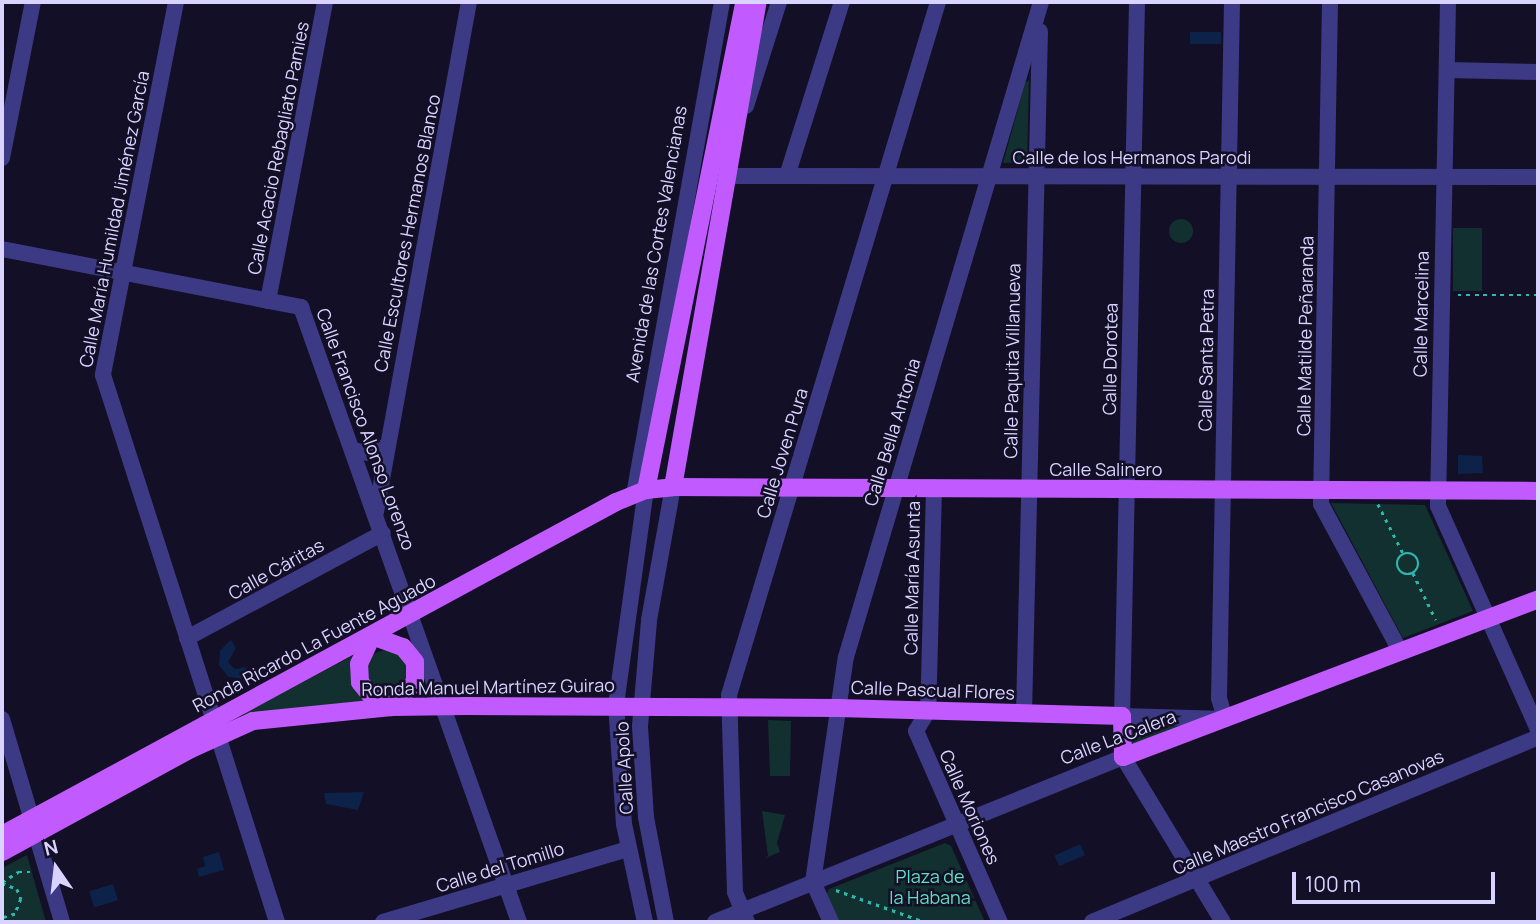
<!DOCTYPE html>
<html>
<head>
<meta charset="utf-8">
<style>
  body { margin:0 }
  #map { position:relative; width:1540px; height:924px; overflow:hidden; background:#130f26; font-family:Manrope,sans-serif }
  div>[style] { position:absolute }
  .green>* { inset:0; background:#12302f; transform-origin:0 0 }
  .round { border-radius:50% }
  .water>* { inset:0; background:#0c2248; transform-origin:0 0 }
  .path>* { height:2.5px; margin-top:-1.25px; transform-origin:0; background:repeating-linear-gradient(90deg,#2fb8b0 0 3.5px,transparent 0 8.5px) }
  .path>.ring { margin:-1.25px; padding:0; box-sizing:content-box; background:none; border:2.5px solid #2fb8b0; border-radius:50% }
  .minor>* { height:16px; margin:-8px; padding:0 8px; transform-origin:8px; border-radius:8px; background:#3d3a85 }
  .major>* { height:18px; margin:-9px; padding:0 9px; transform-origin:9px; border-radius:9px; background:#c25bff }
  span { translate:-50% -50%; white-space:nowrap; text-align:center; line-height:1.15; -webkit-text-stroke:5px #130f26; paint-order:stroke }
  .street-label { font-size:18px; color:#d9d4ff }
  .park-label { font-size:18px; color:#5fe0c0 }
  .frame { position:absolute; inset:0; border:4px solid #d9d4ff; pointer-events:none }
  .north { position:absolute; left:21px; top:833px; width:70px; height:70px; -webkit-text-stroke:5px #130f26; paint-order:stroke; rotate:346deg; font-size:19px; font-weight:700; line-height:28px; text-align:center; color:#d9d4ff }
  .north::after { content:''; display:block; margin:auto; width:24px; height:32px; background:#d9d4ff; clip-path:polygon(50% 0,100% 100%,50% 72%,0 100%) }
  .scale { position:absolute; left:1292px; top:872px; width:203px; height:32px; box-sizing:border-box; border:4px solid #d9d4ff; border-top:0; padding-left:9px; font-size:21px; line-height:24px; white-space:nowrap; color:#d9d4ff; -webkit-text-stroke:5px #130f26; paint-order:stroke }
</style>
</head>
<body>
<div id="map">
  <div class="green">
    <div style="clip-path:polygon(1029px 80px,1027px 162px,1003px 163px,1025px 83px)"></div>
    <div class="round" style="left:1169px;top:219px;width:24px;height:24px"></div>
    <div style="left:1453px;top:228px;width:29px;height:63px"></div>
    <div style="clip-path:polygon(1331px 503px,1425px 505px,1473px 611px,1403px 638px)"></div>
    <div class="round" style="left:365px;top:650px;width:44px;height:44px"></div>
    <div style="clip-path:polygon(358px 653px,371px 703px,244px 715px,245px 713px)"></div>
    <div style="clip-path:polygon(768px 720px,791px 721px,790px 776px,770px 776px)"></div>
    <div style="clip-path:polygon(1131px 723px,1182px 724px,1183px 726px,1131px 746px)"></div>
    <div style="clip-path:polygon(762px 811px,785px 815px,777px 843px,780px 852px,763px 859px,768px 856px)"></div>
    <div style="clip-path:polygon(945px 843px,951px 846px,985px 922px,838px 922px,826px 895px,829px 889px)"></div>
    <div style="clip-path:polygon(27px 855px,46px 922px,2px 922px,2px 868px)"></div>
  </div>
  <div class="water">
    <div style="left:1190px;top:32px;width:31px;height:12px"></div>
    <div style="clip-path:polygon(1458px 455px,1482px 456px,1483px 473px,1458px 474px)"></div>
    <div style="clip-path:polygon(231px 640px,236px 648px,228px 662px,235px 669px,246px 667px,251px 676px,244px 679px,228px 677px,219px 665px,220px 650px)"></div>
    <div style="clip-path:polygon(364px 792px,358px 810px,326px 804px,324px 793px)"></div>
    <div style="left:1080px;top:844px;width:12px;height:28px;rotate:66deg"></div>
    <div style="clip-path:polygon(219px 852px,224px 870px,199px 877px,197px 869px,205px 866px,203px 857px)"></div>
    <div style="left:113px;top:884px;width:17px;height:25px;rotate:73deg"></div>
  </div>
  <div class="path">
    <div style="left:1458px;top:295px;width:80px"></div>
    <div style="left:1378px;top:504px;width:57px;rotate:63deg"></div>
    <div class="ring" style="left:1397px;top:553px;width:19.5px;height:19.5px"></div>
    <div style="left:1413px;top:573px;width:52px;rotate:63.9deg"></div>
    <div style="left:2px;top:882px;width:19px;rotate:-32deg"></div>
    <div style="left:18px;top:872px;width:16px"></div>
    <div style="left:2px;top:883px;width:16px;rotate:22deg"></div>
    <div style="left:17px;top:889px;width:11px;rotate:68deg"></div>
    <div style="left:21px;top:899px;width:16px;rotate:112deg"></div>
    <div style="left:15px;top:914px;width:14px;rotate:163deg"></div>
    <div style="left:836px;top:890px;width:95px;rotate:19.8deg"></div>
  </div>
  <div class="minor">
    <div style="left:176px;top:2px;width:380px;rotate:101.1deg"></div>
    <div style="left:103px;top:375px;width:362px;rotate:72.2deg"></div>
    <div style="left:1137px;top:2px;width:714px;rotate:91.2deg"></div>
    <div style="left:1122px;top:716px;width:103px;rotate:1.7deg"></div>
    <div style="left:1225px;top:719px;width:22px;rotate:-106deg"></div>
    <div style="left:1219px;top:698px;width:696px;rotate:-88.93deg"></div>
    <div style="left:1330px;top:2px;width:502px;rotate:91.03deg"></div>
    <div style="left:1321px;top:504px;width:167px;rotate:61.7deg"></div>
    <div style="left:1448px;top:2px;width:504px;rotate:91.14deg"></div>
    <div style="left:1438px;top:506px;width:245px;rotate:65.9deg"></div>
    <div style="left:1447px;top:70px;width:91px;rotate:1.3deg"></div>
    <div style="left:746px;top:106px;width:109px;rotate:-72.4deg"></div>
    <div style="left:2px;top:158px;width:159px;rotate:-78.8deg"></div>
    <div style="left:727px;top:176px;width:811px;rotate:0.07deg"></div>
    <div style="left:787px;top:176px;width:182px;rotate:-72.5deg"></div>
    <div style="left:2px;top:249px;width:305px;rotate:11deg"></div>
    <div style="left:301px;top:307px;width:652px;rotate:70.48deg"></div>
    <div style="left:268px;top:301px;width:304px;rotate:-79.2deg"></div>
    <div style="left:353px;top:450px;width:16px;rotate:11deg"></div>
    <div style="left:369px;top:453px;width:19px;rotate:-21deg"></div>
    <div style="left:934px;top:489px;width:222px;rotate:91.5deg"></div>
    <div style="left:928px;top:711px;width:23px;rotate:121deg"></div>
    <div style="left:916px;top:731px;width:209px;rotate:66.3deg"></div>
    <div style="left:634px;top:495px;width:501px;rotate:-79.88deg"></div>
    <div style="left:376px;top:512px;width:518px;rotate:-79.67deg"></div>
    <div style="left:187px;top:638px;width:222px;rotate:-28.2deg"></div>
    <div style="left:1024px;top:714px;width:683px;rotate:-88.66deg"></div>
    <div style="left:2px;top:719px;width:212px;rotate:73.5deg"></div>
    <div style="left:218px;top:736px;width:195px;rotate:72.4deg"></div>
    <div style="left:383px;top:922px;width:256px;rotate:-16.6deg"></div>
    <div style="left:645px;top:922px;width:100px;rotate:-102.1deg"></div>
    <div style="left:624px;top:824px;width:119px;rotate:-93.8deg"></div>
    <div style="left:616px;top:705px;width:217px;rotate:-82.1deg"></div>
    <div style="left:666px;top:922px;width:107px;rotate:-100.8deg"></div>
    <div style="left:646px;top:817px;width:91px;rotate:-93.8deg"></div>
    <div style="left:640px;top:726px;width:106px;rotate:-85.1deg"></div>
    <div style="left:649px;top:620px;width:135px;rotate:-79.8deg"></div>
    <div style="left:715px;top:922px;width:440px;rotate:-22deg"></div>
    <div style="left:1123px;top:757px;width:193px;rotate:58.8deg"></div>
    <div style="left:747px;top:922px;width:32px;rotate:-112deg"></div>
    <div style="left:735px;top:892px;width:197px;rotate:-91.7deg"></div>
    <div style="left:729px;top:695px;width:724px;rotate:-73.22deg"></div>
    <div style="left:831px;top:922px;width:44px;rotate:-114.2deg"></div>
    <div style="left:813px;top:882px;width:227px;rotate:-81.7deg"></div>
    <div style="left:846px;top:657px;width:683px;rotate:-73.42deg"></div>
    <div style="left:1092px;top:922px;width:483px;rotate:-22.5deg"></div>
  </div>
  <div class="major">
    <div style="left:673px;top:487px;width:492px;rotate:-80.1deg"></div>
    <div style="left:646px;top:490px;width:498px;rotate:-78.6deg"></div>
    <div style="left:372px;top:636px;width:33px;rotate:20deg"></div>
    <div style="left:403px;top:647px;width:19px;rotate:51deg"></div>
    <div style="left:415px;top:662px;width:20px;rotate:90deg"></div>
    <div style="left:415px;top:682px;width:35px;rotate:134deg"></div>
    <div style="left:391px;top:707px;width:21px;rotate:-152deg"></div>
    <div style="left:372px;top:697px;width:19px;rotate:-129deg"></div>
    <div style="left:360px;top:682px;width:18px;rotate:-93deg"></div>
    <div style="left:359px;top:664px;width:31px;rotate:-65deg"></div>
    <div style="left:2px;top:835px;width:698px;rotate:-28.47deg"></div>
    <div style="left:616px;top:502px;width:32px;rotate:-22deg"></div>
    <div style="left:646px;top:490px;width:27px;rotate:-6deg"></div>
    <div style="left:673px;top:487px;width:865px;rotate:0.26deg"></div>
    <div style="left:2px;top:852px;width:215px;rotate:-28.6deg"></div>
    <div style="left:191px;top:749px;width:68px;rotate:-24.3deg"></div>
    <div style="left:253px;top:721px;width:139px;rotate:-5.8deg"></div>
    <div style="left:391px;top:707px;width:75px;rotate:-0.8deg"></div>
    <div style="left:466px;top:706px;width:372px;rotate:0.3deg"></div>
    <div style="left:838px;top:708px;width:284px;rotate:1.6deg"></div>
    <div style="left:1122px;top:716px;width:41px;rotate:88.6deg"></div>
    <div style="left:1123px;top:757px;width:444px;rotate:-20.8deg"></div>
  </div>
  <div class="street-label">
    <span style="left:278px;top:148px;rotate:-79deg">Calle Acacio Rebagliato Pamies</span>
    <span style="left:1132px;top:157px">Calle de los Hermanos Parodi</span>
    <span style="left:114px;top:219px;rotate:-79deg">Calle María Humildad Jiménez García</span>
    <span style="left:407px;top:233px;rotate:-79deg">Calle Escultores Hermanos Blanco</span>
    <span style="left:656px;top:244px;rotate:-80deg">Avenida de las Cortes Valencianas</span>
    <span style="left:1421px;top:314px;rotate:-89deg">Calle Marcelina</span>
    <span style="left:1305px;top:336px;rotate:-89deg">Calle Matilde Peñaranda</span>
    <span style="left:1110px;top:359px;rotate:-89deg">Calle Dorotea</span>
    <span style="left:1206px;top:360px;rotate:-89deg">Calle Santa Petra</span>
    <span style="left:1012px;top:361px;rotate:-89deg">Calle Paquita Villanueva</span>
    <span style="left:366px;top:429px;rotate:70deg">Calle Francisco Alonso Lorenzo</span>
    <span style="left:892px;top:432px;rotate:-73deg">Calle Bella Antonia</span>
    <span style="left:782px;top:453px;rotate:-73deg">Calle Joven Pura</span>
    <span style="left:1106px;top:469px">Calle Salinero</span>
    <span style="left:276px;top:569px;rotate:-29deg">Calle Cáritas</span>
    <span style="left:912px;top:578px;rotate:-89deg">Calle María Asunta</span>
    <span style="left:314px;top:643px;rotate:-28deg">Ronda Ricardo La Fuente Aguado</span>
    <span style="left:488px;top:687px;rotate:-1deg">Ronda Manuel Martínez Guirao</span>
    <span style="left:933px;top:690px;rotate:2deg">Calle Pascual Flores</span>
    <span style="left:1118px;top:737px;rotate:-21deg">Calle La Calera</span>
    <span style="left:624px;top:768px;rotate:-93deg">Calle Apolo</span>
    <span style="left:970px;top:807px;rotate:66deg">Calle Moriones</span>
    <span style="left:1308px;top:812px;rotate:-23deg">Calle Maestro Francisco Casanovas</span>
    <span style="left:500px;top:867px;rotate:-17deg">Calle del Tomillo</span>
  </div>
  <div class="park-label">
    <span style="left:930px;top:887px">Plaza de<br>la Habana</span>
  </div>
  <div class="frame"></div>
  <div class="north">N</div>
  <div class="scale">100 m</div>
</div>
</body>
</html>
